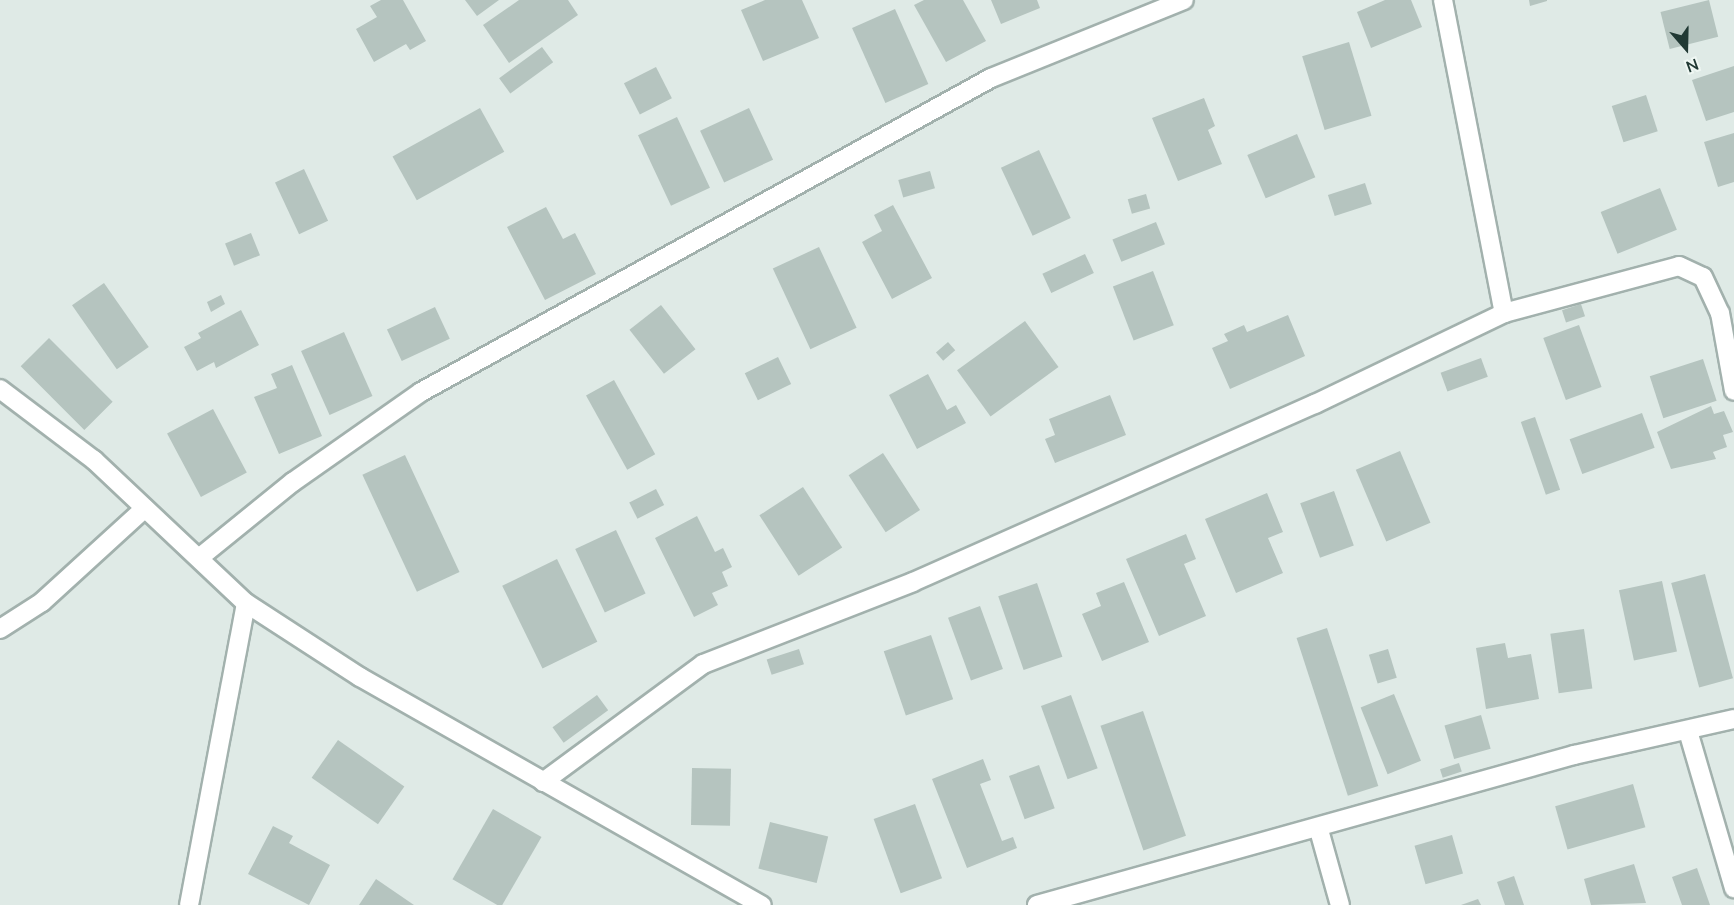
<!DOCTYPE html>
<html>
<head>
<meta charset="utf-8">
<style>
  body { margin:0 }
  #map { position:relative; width:1734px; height:905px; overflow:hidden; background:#dfeae6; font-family:"Nunito Sans",sans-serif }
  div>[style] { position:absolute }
  .building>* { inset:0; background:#b5c4bf; transform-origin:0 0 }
  .roads { filter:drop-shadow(2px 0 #a2b1ad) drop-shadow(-2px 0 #a2b1ad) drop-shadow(0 2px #a2b1ad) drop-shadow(0 -2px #a2b1ad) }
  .minor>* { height:18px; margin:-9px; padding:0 9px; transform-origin:9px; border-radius:9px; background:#fff }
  span { translate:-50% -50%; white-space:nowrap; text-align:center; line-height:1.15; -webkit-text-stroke:4.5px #eff7f3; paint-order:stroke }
  .north { position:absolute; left:1656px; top:18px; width:60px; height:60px; -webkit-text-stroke:4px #eff7f3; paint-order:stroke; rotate:160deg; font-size:16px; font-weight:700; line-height:24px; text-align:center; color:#213934 }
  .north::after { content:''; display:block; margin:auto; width:21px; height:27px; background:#213934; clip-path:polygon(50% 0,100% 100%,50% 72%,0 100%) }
</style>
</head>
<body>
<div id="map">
  <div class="building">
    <div style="clip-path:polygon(381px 0,403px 0,426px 41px,410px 50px,406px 44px,374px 62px,356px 29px,377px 17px,370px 6px)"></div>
    <div style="clip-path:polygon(465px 0,499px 0,477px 16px)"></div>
    <div style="clip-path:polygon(519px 0,568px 0,578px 15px,509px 63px,483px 25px)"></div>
    <div style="clip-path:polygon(765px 0,802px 0,819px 38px,763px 61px,741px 10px)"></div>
    <div style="clip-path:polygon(924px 0,963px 0,986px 41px,946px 62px,914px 5px)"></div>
    <div style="clip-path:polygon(991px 0,1037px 0,1040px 8px,1001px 24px)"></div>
    <div style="clip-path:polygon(1385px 0,1411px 0,1422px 27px,1371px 48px,1357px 12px)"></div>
    <div style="clip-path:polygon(1529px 0,1547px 0,1547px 1px,1530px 6px)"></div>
    <div style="left:1709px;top:0;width:38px;height:50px;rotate:76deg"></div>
    <div style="left:895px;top:9px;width:82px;height:47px;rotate:66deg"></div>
    <div style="left:1349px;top:42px;width:77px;height:49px;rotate:73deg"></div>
    <div style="left:542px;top:47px;width:19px;height:53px;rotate:54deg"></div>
    <div style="clip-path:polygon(1734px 66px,1734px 112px,1706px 121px,1692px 80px)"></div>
    <div style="left:656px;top:67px;width:35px;height:36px;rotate:63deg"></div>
    <div style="left:1646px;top:95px;width:38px;height:36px;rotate:72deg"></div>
    <div style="clip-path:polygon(1204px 98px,1215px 126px,1208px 130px,1222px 164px,1178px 181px,1152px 118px)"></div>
    <div style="left:480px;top:108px;width:50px;height:100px;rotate:61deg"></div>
    <div style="left:749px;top:108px;width:57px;height:54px;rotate:65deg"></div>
    <div style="left:677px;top:117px;width:78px;height:43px;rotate:65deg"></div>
    <div style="clip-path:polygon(1734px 133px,1734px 182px,1718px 187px,1704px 142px)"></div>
    <div style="left:1297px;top:134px;width:47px;height:54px;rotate:67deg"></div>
    <div style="left:1039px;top:150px;width:75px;height:42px;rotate:65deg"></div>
    <div style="left:304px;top:169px;width:57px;height:32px;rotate:65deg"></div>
    <div style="left:930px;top:171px;width:18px;height:33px;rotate:74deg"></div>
    <div style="left:1365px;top:183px;width:22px;height:39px;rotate:72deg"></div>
    <div style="left:1660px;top:188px;width:45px;height:64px;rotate:68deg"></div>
    <div style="left:1146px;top:194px;width:15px;height:19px;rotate:74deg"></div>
    <div style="clip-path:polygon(893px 205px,932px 278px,892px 299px,862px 242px,882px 231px,874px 215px)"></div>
    <div style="clip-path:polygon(546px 207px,563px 239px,575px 233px,596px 274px,545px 300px,507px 227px)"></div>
    <div style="left:1156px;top:222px;width:24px;height:47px;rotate:68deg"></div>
    <div style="left:251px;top:233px;width:24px;height:28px;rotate:68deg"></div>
    <div style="left:819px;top:247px;width:89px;height:51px;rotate:65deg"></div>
    <div style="left:1085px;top:254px;width:21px;height:47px;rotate:65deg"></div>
    <div style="left:1153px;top:271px;width:58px;height:43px;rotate:69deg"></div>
    <div style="left:104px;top:283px;width:78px;height:39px;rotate:55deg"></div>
    <div style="clip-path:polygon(221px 295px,225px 304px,211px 312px,207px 302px)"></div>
    <div style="left:1581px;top:304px;width:13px;height:20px;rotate:72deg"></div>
    <div style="left:661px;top:305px;width:56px;height:40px;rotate:52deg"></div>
    <div style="left:435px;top:307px;width:35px;height:53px;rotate:65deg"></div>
    <div style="clip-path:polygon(241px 310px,259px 345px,216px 368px,214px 362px,197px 371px,184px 347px,201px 338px,198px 333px)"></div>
    <div style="clip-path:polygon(1288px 315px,1305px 356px,1230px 389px,1212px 348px,1228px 341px,1224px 334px,1244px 325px,1247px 332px)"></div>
    <div style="left:1025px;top:321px;width:57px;height:84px;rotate:54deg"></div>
    <div style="left:1579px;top:325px;width:66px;height:38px;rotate:70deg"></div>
    <div style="left:344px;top:332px;width:70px;height:47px;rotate:66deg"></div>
    <div style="left:49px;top:338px;width:90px;height:40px;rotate:45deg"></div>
    <div style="left:948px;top:342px;width:11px;height:16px;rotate:49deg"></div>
    <div style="left:778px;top:357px;width:30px;height:37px;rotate:64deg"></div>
    <div style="left:1481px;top:358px;width:20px;height:43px;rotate:70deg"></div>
    <div style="left:1703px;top:359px;width:44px;height:56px;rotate:72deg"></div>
    <div style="clip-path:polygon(292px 365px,322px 436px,279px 454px,254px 397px,277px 388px,271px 374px)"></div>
    <div style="clip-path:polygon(928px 374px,947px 410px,956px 405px,966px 423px,917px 449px,889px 395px)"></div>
    <div style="left:614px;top:380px;width:85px;height:32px;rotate:61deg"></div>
    <div style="clip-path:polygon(1110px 395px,1126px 435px,1055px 463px,1045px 439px,1055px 435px,1049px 419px)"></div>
    <div style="clip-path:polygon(1711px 406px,1714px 414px,1724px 411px,1733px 432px,1723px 435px,1727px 447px,1713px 452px,1716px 459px,1671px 469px,1657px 432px)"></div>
    <div style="left:213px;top:409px;width:72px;height:52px;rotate:62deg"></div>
    <div style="left:1642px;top:413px;width:37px;height:77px;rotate:70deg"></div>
    <div style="left:1535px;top:417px;width:77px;height:15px;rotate:71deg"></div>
    <div style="left:1400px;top:451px;width:78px;height:48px;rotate:67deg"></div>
    <div style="left:883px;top:453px;width:68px;height:41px;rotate:57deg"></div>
    <div style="left:405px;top:455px;width:129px;height:47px;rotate:65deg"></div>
    <div style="left:803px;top:487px;width:72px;height:52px;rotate:57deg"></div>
    <div style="left:656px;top:489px;width:18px;height:30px;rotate:63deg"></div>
    <div style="left:1334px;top:491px;width:58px;height:36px;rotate:70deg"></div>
    <div style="clip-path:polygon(1267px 493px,1283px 532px,1268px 538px,1283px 573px,1236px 593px,1205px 519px)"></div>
    <div style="clip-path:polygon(697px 516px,715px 552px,723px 548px,732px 567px,722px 572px,728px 586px,712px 593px,718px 605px,694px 617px,655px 538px)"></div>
    <div style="left:616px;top:530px;width:70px;height:45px;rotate:65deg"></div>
    <div style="clip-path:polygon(1186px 534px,1196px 559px,1184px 564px,1206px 616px,1159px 636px,1126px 559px)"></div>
    <div style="left:557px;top:559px;width:92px;height:61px;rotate:64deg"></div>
    <div style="left:1705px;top:574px;width:108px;height:35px;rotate:75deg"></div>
    <div style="left:1662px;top:581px;width:72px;height:44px;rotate:78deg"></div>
    <div style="clip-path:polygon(1124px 582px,1149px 642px,1102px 661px,1082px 614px,1101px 606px,1096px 593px)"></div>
    <div style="left:1037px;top:583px;width:78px;height:41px;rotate:71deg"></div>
    <div style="left:980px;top:606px;width:67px;height:34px;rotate:70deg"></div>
    <div style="left:1327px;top:628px;width:166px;height:32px;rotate:72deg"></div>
    <div style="left:1584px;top:629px;width:60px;height:34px;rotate:82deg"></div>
    <div style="left:931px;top:635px;width:68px;height:50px;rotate:71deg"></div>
    <div style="clip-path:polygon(1505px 643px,1508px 658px,1531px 654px,1539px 699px,1486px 709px,1476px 648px)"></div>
    <div style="left:799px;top:649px;width:16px;height:34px;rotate:72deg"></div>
    <div style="left:1388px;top:649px;width:30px;height:20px;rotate:73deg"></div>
    <div style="left:1394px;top:694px;width:72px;height:36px;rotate:68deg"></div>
    <div style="left:597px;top:695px;width:19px;height:55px;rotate:54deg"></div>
    <div style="left:1071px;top:695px;width:78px;height:32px;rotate:70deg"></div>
    <div style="left:1143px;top:711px;width:132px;height:45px;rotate:71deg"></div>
    <div style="left:1481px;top:715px;width:35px;height:38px;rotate:74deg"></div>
    <div style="left:338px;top:740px;width:81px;height:46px;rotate:35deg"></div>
    <div style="clip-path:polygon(983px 759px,991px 780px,980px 784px,1002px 841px,1013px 837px,1017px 848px,967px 868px,932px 779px)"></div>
    <div style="left:1459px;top:763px;width:9px;height:20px;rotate:72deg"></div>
    <div style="left:1039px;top:765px;width:46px;height:32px;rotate:70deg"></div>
    <div style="left:692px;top:768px;width:39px;height:57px;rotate:1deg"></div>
    <div style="left:1633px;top:784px;width:45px;height:81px;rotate:74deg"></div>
    <div style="left:915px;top:804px;width:79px;height:44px;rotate:70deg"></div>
    <div style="left:493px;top:809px;width:56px;height:81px;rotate:30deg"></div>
    <div style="left:770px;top:822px;width:60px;height:48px;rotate:14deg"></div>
    <div style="clip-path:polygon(273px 826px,293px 836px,289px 843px,330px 865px,309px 905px,248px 874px)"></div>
    <div style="left:1452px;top:835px;width:40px;height:39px;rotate:74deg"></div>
    <div style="clip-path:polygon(1634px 864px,1646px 903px,1591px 905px,1584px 879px)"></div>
    <div style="clip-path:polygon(1697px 868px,1710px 905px,1682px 905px,1672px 877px)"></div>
    <div style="clip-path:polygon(1514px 876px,1524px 905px,1505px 905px,1497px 882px)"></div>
    <div style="clip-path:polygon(376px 879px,414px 905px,359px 905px)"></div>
    <div style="clip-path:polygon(1478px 899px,1481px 905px,1461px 905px)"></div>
  </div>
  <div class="roads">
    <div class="minor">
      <div style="left:1443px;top:0;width:319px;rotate:79deg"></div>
      <div style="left:0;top:389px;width:118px;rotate:37.1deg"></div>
      <div style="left:94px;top:460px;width:209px;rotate:43.3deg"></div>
      <div style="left:246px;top:603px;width:136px;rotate:33deg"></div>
      <div style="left:360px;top:677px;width:462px;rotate:29.6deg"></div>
      <div style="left:199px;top:558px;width:121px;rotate:-39deg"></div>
      <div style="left:293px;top:482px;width:156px;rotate:-35.1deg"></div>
      <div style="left:421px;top:392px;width:651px;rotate:-28.85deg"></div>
      <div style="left:991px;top:78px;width:208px;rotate:-22deg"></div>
      <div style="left:0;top:629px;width:50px;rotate:-32.7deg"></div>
      <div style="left:42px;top:602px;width:139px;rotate:-42.4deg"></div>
      <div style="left:1688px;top:731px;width:164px;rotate:73.7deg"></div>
      <div style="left:543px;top:782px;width:199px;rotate:-36.4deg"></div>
      <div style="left:703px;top:664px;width:225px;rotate:-21.3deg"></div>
      <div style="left:913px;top:582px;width:440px;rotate:-23.9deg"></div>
      <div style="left:1315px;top:404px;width:210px;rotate:-25.7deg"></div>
      <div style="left:1504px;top:313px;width:181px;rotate:-15deg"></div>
      <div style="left:1679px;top:266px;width:26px;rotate:25deg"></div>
      <div style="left:1703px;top:277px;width:40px;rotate:65deg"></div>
      <div style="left:1720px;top:313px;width:79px;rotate:79.8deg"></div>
      <div style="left:1319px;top:830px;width:78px;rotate:74.4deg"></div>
      <div style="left:189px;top:905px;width:307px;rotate:-79.3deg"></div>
      <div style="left:1037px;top:905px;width:558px;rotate:-15.61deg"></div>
      <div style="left:1574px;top:755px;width:164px;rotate:-12.7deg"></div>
    </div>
  </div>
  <div class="north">N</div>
</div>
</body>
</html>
